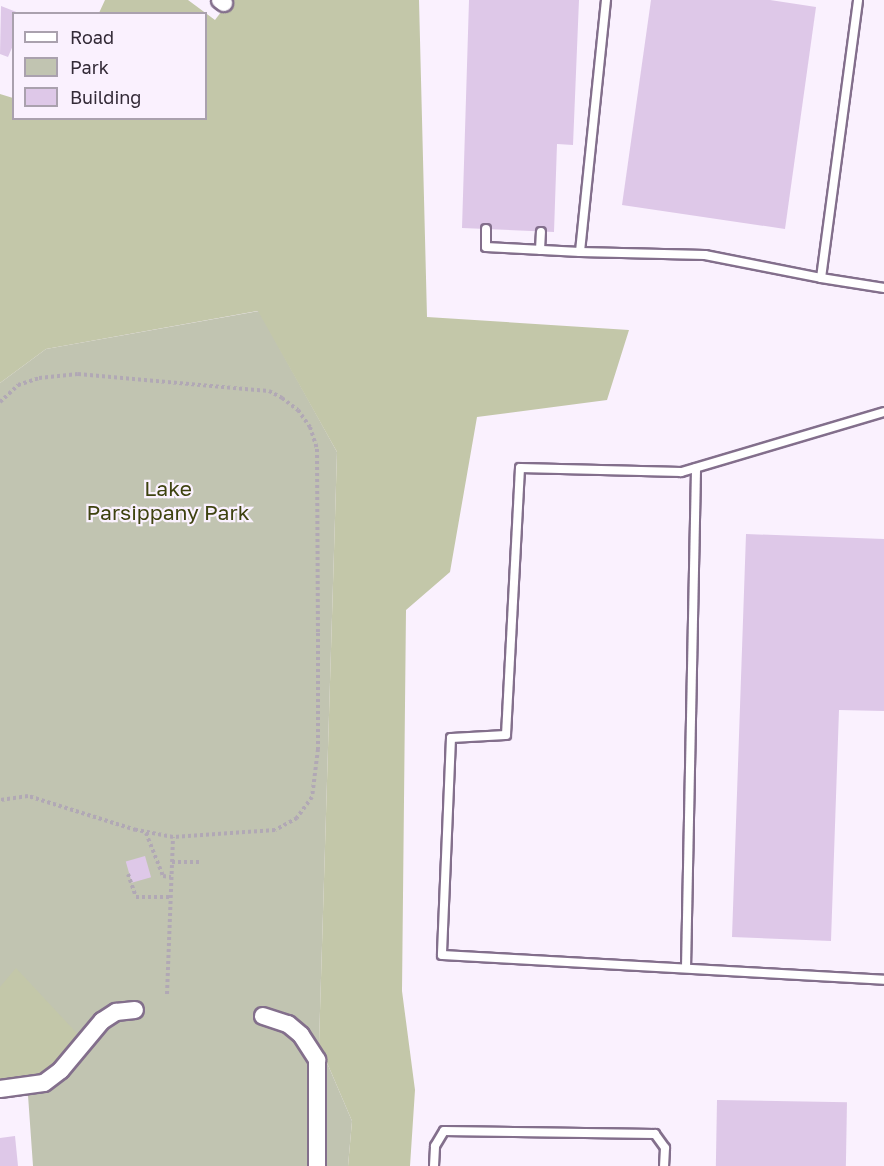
<!DOCTYPE html>
<html>
<head>
<meta charset="utf-8">
<style>
  body { margin:0 }
  #map { position:relative; width:884px; height:1166px; overflow:hidden; background:#faf1fe; font-family:"Golos Text",sans-serif }
  div>[style] { position:absolute }
  .green>* { inset:0; background:#c1c4b1 }
  .forest>* { inset:0; background:#c3c7a9 }
  .building>* { inset:0; background:#dec8e8; transform-origin:0 0 }
  .path>* { height:4px; margin-top:-2px; transform-origin:0; background:repeating-linear-gradient(90deg,#b1a8b5 0 3px,transparent 0 6px) }
  .roads { filter:drop-shadow(2px 0 #836f8c) drop-shadow(-2px 0 #836f8c) drop-shadow(0 2px #836f8c) drop-shadow(0 -2px #836f8c) }
  .lane>* { height:8px; margin:-4px; padding:0 4px; transform-origin:4px; border-radius:4px; background:#fff }
  .street>* { height:16px; margin:-8px; padding:0 8px; transform-origin:8px; border-radius:8px; background:#fff }
  span { translate:-50% -50%; white-space:nowrap; text-align:center; line-height:1.15; -webkit-text-stroke:4.5px #faf1fe; paint-order:stroke }
  .park-label { font-size:21px; color:#3e420f }
  .legend { position:absolute; left:12px; top:12px; width:195px; height:108px; box-sizing:border-box; background:#faf1fe; border:2px solid #aaa1ae; margin:0; padding:8px 10px; list-style:none; font-size:18px; color:#332a37 }
  .legend li { display:flex; align-items:center; gap:12px; height:30px }
  .legend b { width:30px; border:2px solid #aaa1ae }
</style>
</head>
<body>
<div id="map">
  <div class="green">
    <div style="clip-path:polygon(259px 311px,337px 452px,319px 1044px,352px 1121px,348px 1166px,33px 1166px,26px 1067px,0 1071px,0 383px,46px 349px)"></div>
  </div>
  <div class="forest">
    <div style="clip-path:polygon(105px 0,188px 0,215px 20px,230px 0,419px 0,427px 317px,629px 330px,607px 400px,477px 417px,450px 572px,406px 610px,402px 991px,415px 1090px,410px 1166px,348px 1166px,352px 1121px,319px 1044px,337px 452px,258px 311px,46px 349px,0 383px,0 94px,13px 98px,14px 118px,206px 118px,206px 14px,99px 13px)"></div>
    <div style="clip-path:polygon(16px 968px,85px 1042px,56px 1076px,0 1079px,0 987px)"></div>
  </div>
  <div class="building">
    <div style="clip-path:polygon(469px 0,579px 0,573px 145px,557px 144px,554px 232px,462px 228px)"></div>
    <div style="clip-path:polygon(651px 0,770px 0,816px 7px,785px 229px,622px 205px)"></div>
    <div style="clip-path:polygon(1px 6px,19px 13px,14px 14px,14px 43px,8px 57px,0 54px)"></div>
    <div style="clip-path:polygon(746px 534px,884px 539px,884px 711px,839px 710px,831px 941px,732px 937px)"></div>
    <div style="left:145px;top:856px;width:22px;height:20px;rotate:74deg"></div>
    <div style="left:717px;top:1100px;width:130px;height:66px;rotate:1deg"></div>
    <div style="clip-path:polygon(15px 1136px,18px 1166px,0 1166px,0 1138px)"></div>
  </div>
  <div class="path">
    <div style="left:0;top:402px;width:25px;rotate:-43deg"></div>
    <div style="left:18px;top:385px;width:22px;rotate:-18deg"></div>
    <div style="left:39px;top:378px;width:39px;rotate:-6deg"></div>
    <div style="left:78px;top:374px;width:192px;rotate:5.1deg"></div>
    <div style="left:269px;top:391px;width:15px;rotate:28deg"></div>
    <div style="left:282px;top:398px;width:20px;rotate:37deg"></div>
    <div style="left:298px;top:410px;width:21px;rotate:55deg"></div>
    <div style="left:310px;top:427px;width:23px;rotate:72deg"></div>
    <div style="left:317px;top:449px;width:184px;rotate:89.7deg"></div>
    <div style="left:318px;top:633px;width:116px;rotate:90deg"></div>
    <div style="left:318px;top:749px;width:48px;rotate:97.1deg"></div>
    <div style="left:312px;top:797px;width:26px;rotate:126deg"></div>
    <div style="left:297px;top:818px;width:25px;rotate:151deg"></div>
    <div style="left:275px;top:830px;width:102px;rotate:176.1deg"></div>
    <div style="left:173px;top:837px;width:38px;rotate:-169deg"></div>
    <div style="left:136px;top:830px;width:113px;rotate:-162.5deg"></div>
    <div style="left:28px;top:796px;width:28px;rotate:172deg"></div>
    <div style="left:146px;top:833px;width:46px;rotate:68.4deg"></div>
    <div style="left:163px;top:876px;width:8px;rotate:7deg"></div>
    <div style="left:172px;top:862px;width:29px"></div>
    <div style="left:128px;top:874px;width:24px;rotate:71deg"></div>
    <div style="left:136px;top:897px;width:35px"></div>
    <div style="left:167px;top:994px;width:157px;rotate:-87.8deg"></div>
  </div>
  <div class="roads">
    <div class="lane">
      <div style="left:606px;top:0;width:253px;rotate:95.9deg"></div>
      <div style="left:580px;top:252px;width:125px;rotate:1.4deg"></div>
      <div style="left:705px;top:255px;width:118px;rotate:11.2deg"></div>
      <div style="left:821px;top:278px;width:280px;rotate:-82.4deg"></div>
      <div style="left:486px;top:229px;width:18px;rotate:90deg"></div>
      <div style="left:486px;top:247px;width:94px;rotate:3deg"></div>
      <div style="left:540px;top:250px;width:18px;rotate:-87deg"></div>
      <div style="left:821px;top:278px;width:64px;rotate:9deg"></div>
      <div style="left:884px;top:412px;width:212px;rotate:163.5deg"></div>
      <div style="left:681px;top:472px;width:161px;rotate:-178.6deg"></div>
      <div style="left:520px;top:468px;width:267px;rotate:93deg"></div>
      <div style="left:506px;top:735px;width:55px;rotate:176.9deg"></div>
      <div style="left:451px;top:738px;width:217px;rotate:92.4deg"></div>
      <div style="left:442px;top:955px;width:443px;rotate:3.2deg"></div>
      <div style="left:686px;top:968px;width:500px;rotate:-88.85deg"></div>
      <div style="left:434px;top:1166px;width:20px;rotate:-87deg"></div>
      <div style="left:435px;top:1146px;width:17px;rotate:-59deg"></div>
      <div style="left:444px;top:1131px;width:211px;rotate:0.8deg"></div>
      <div style="left:655px;top:1134px;width:17px;rotate:54deg"></div>
      <div style="left:665px;top:1148px;width:18px;rotate:93deg"></div>
    </div>
    <div class="street">
      <div style="left:220px;top:0;width:5px;rotate:37deg"></div>
      <div style="left:263px;top:1016px;width:26px;rotate:18deg"></div>
      <div style="left:288px;top:1024px;width:17px;rotate:40deg"></div>
      <div style="left:301px;top:1035px;width:30px;rotate:57deg"></div>
      <div style="left:317px;top:1060px;width:106px;rotate:90deg"></div>
      <div style="left:0;top:1089px;width:44px;rotate:-7.8deg"></div>
      <div style="left:44px;top:1083px;width:21px;rotate:-37deg"></div>
      <div style="left:61px;top:1070px;width:64px;rotate:-50.1deg"></div>
      <div style="left:102px;top:1021px;width:17px;rotate:-33deg"></div>
      <div style="left:116px;top:1012px;width:19px;rotate:-6deg"></div>
    </div>
  </div>
  <div class="park-label">
    <span style="left:168px;top:500px">Lake<br>Parsippany Park</span>
  </div>
  <ul class="legend">
  <li><b style="height:8px;background:#fff"></b>Road</li>
  <li><b style="height:16px;background:#c1c4b1"></b>Park</li>
  <li><b style="height:16px;background:#dec8e8"></b>Building</li>
  </ul>
</div>
</body>
</html>
